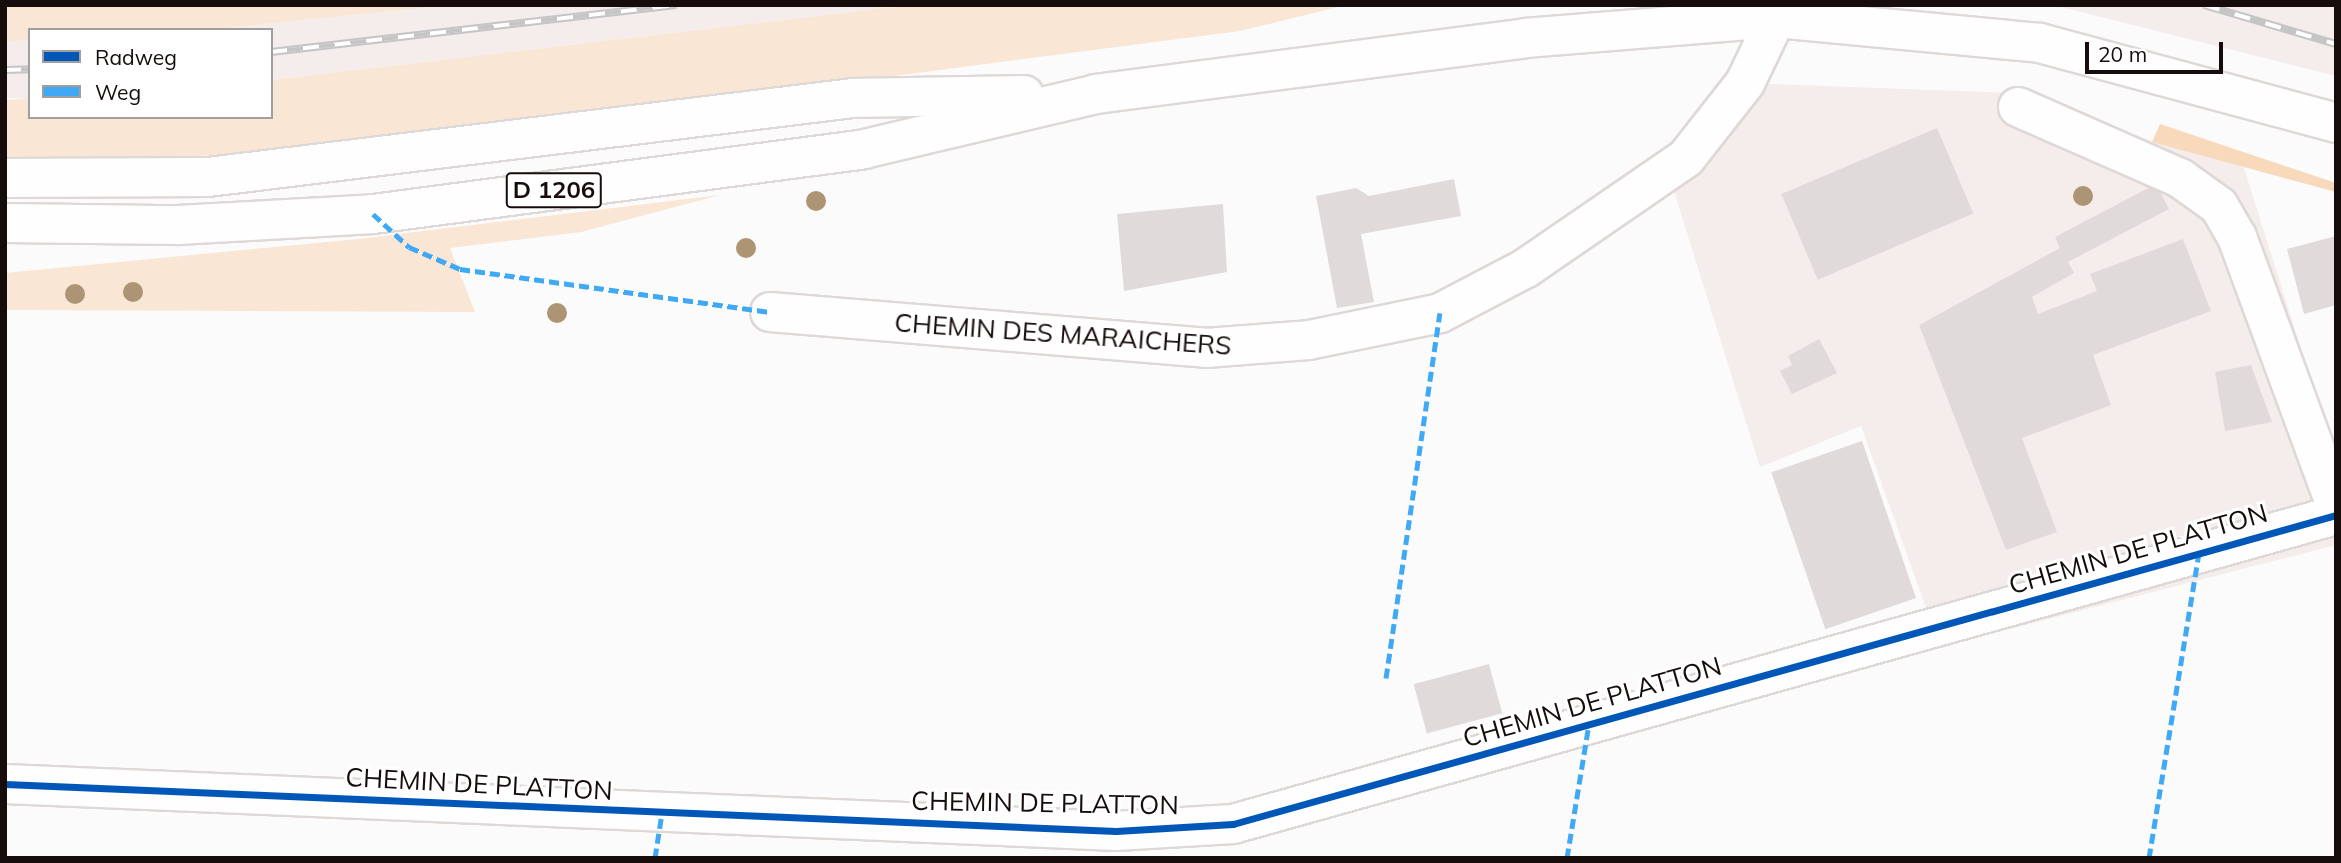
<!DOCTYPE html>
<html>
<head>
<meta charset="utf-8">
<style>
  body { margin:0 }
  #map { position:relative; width:2341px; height:863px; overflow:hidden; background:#fbfbfb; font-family:Mulish,sans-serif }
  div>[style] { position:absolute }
  .built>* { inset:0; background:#f5edeb; transform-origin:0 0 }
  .green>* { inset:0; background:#f9e6d5 }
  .forest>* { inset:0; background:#f8d9bc }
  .building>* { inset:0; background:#e0dadb; transform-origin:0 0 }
  .roads { filter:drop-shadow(2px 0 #ded8d6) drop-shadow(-2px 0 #ded8d6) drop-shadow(0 2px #ded8d6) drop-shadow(0 -2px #ded8d6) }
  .street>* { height:38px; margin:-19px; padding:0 19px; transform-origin:19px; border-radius:19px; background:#fefefe }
  .primary>* { height:38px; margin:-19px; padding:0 19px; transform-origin:19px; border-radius:19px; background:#fefefe }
  .rail>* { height:8px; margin-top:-4px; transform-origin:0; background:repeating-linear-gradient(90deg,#fff 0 16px,#c5c5c5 0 32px); box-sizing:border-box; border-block:2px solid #c5c5c5 }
  .quiet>* { height:5px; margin-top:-2.5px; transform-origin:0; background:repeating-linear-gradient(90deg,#3fa9f5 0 10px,transparent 0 15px) }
  .cycleway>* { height:7px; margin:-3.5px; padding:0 3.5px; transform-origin:3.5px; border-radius:3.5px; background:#0057b8 }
  .trees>* { width:20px; height:20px; margin:-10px; border-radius:50%; background:#ad9474 }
  span { translate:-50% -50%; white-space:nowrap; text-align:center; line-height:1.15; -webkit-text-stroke:6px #fff; paint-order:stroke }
  .shield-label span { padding:2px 5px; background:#fff; border:2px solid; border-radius:5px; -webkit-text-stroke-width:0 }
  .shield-label { font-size:24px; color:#160c0b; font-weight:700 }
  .street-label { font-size:26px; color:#160c0b }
  .frame { position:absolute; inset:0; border:7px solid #160c0b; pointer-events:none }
  .legend { position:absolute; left:28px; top:28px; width:245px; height:91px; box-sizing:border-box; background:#fff; border:2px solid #a29e9d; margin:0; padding:9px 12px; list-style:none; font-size:21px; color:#160c0b }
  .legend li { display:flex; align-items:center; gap:14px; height:35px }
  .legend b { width:35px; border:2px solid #a29e9d }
  .scale { position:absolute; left:2085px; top:42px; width:138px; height:32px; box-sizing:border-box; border:4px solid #160c0b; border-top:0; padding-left:9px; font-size:21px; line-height:24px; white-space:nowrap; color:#160c0b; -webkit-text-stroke:5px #fff; paint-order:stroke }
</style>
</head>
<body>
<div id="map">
  <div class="built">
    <div style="clip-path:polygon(452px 5px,911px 5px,271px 80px,271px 30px,206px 30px)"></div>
    <div style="clip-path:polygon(2053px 5px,2327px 5px,2336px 8px,2336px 76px)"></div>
    <div style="left:30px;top:40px;width:58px;height:25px;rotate:90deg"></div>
    <div style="clip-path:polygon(1745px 83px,2038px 94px,2152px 142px,2243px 165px,2336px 459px,2336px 545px,1940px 647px,1861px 426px,1760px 467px,1668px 172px)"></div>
  </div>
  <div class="green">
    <div style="clip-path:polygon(5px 5px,452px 5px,206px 30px,30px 30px,30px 40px,5px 41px)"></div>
    <div style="clip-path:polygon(911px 5px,1346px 5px,1240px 31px,517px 125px,300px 149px,115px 162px,5px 161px,5px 100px,30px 98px,30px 117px,271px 117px,271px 80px)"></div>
    <div style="clip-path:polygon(720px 195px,581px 232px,450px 248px,475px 312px,5px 310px,5px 273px,358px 239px)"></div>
  </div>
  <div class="forest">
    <div style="clip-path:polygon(2160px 124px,2336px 183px,2336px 192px,2152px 142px)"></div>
  </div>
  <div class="building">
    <div style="left:1937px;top:128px;width:93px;height:169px;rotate:67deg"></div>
    <div style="clip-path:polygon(1454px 179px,1461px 216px,1361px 234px,1374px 302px,1337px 308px,1316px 196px,1356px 188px,1369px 196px)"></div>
    <div style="clip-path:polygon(2156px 184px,2169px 209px,2068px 262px,2074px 273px,2032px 297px,2038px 314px,2097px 291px,2090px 274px,2183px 239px,2211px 311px,2093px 355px,2111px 405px,2022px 438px,2057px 532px,2006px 550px,1919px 325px,2060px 248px,2055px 237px)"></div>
    <div style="clip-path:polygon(1223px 204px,1227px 272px,1124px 291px,1117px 214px)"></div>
    <div style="clip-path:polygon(2336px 236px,2336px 305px,2304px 314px,2287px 249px)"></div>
    <div style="clip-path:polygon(1819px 339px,1837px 373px,1792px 394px,1780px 371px,1792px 365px,1788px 356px)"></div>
    <div style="clip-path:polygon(2251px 365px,2272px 422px,2225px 431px,2215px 372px)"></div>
    <div style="left:1862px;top:441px;width:166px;height:96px;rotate:71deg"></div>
    <div style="left:1489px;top:664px;width:51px;height:78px;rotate:75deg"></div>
  </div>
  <div class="roads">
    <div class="street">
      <div style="left:2018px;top:107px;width:177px;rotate:23.7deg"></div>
      <div style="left:2180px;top:178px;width:48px;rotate:35.7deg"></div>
      <div style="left:2219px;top:206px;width:36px;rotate:60deg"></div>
      <div style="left:2237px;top:237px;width:287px;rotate:69.8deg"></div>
      <div style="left:770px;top:312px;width:437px;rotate:4.7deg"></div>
      <div style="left:1206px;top:348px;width:103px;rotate:-4.4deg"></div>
      <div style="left:1309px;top:340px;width:134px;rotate:-11.6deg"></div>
      <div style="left:1440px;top:313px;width:97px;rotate:-27.6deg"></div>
      <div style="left:1526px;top:268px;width:194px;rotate:-34.5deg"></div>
      <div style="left:1686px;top:158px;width:95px;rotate:-51.8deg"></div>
      <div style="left:1745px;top:83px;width:72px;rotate:-64.5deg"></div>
      <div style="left:5px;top:784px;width:1112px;rotate:2.42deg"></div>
      <div style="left:1116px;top:831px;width:117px;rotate:-3.4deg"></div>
      <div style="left:1233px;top:824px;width:1145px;rotate:-15.65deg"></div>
    </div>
    <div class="primary">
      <div style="left:5px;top:178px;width:203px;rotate:-0.3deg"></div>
      <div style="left:208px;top:177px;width:650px;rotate:-6.98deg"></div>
      <div style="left:853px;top:98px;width:171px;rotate:-1deg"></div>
      <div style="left:5px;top:223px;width:174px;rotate:0.7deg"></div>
      <div style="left:179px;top:225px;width:194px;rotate:-3.2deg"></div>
      <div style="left:373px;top:214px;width:495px;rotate:-7.5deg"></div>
      <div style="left:864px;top:149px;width:238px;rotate:-13.3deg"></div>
      <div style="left:1096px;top:94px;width:433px;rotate:-7.4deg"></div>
      <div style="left:1525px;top:38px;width:252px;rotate:-4.6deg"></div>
      <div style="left:1776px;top:18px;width:265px;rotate:5.4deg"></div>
      <div style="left:2040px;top:43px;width:307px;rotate:15.1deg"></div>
    </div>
  </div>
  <div class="rail">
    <div style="left:2204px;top:5px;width:138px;rotate:16.5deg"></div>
    <div style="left:271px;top:52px;width:408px;rotate:-6.6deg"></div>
    <div style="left:5px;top:70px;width:25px;rotate:-2deg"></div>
  </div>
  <div class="quiet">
    <div style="left:373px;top:214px;width:49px;rotate:42.5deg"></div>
    <div style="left:409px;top:247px;width:56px;rotate:23.3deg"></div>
    <div style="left:460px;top:269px;width:313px;rotate:7.9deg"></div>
    <div style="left:1386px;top:678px;width:369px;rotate:-81.6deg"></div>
    <div style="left:655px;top:858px;width:46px;rotate:-81.2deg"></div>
    <div style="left:1567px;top:858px;width:136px;rotate:-80.7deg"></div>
    <div style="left:2149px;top:858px;width:308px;rotate:-80.7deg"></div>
  </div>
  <div class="cycleway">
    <div style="left:5px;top:784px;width:1112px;rotate:2.42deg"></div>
    <div style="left:1116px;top:831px;width:117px;rotate:-3.4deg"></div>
    <div style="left:1233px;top:824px;width:1145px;rotate:-15.65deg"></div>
  </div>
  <div class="trees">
    <div style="left:2083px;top:196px"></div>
    <div style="left:816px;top:201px"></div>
    <div style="left:746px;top:248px"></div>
    <div style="left:133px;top:292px"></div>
    <div style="left:75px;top:294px"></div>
    <div style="left:557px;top:313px"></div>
  </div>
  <div class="shield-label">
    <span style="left:554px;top:190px">D 1206</span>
  </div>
  <div class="street-label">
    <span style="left:1063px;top:334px;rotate:4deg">CHEMIN DES MARAICHERS</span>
    <span style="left:2138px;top:549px;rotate:-16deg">CHEMIN DE PLATTON</span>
    <span style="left:1592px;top:702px;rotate:-16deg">CHEMIN DE PLATTON</span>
    <span style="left:479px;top:784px;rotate:3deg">CHEMIN DE PLATTON</span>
    <span style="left:1045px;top:803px;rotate:1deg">CHEMIN DE PLATTON</span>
  </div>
  <div class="frame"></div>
  <ul class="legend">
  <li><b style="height:9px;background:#0057b8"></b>Radweg</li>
  <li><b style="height:9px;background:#3fa9f5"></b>Weg</li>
  </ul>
  <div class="scale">20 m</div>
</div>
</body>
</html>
